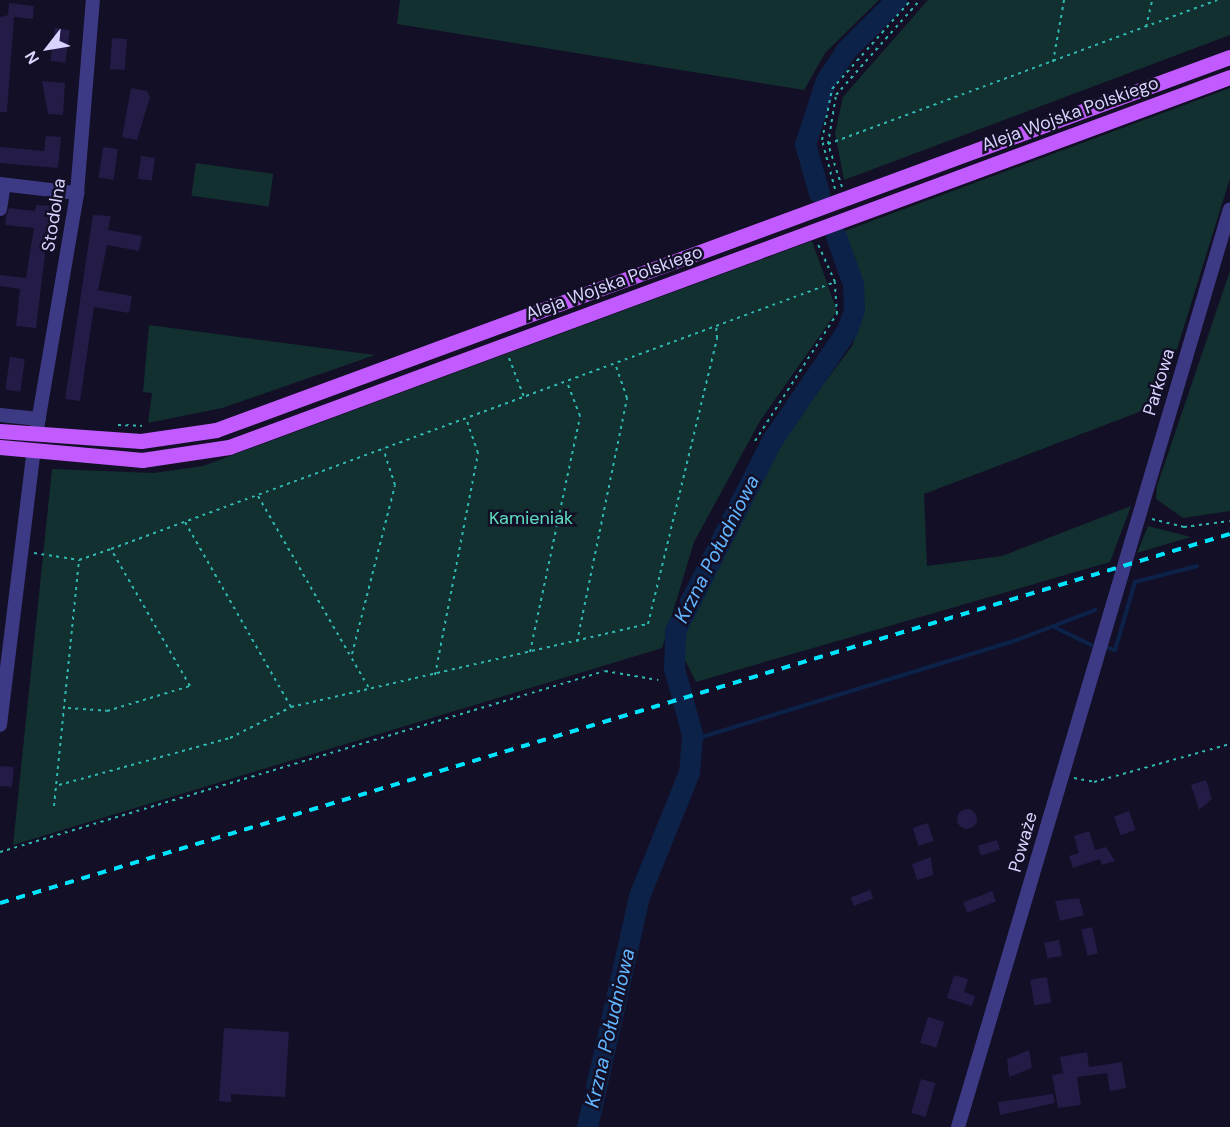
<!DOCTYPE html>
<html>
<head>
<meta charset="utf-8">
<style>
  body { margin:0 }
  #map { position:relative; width:1230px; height:1127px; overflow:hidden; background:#130f26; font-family:"DM Sans",sans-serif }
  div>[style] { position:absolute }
  .green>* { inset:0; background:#12302f; transform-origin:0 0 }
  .stream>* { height:4px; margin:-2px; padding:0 2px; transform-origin:2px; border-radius:2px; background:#0c2248 }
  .river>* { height:21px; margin:-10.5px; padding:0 10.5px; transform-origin:10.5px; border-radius:10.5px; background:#0c2248 }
  .building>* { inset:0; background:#241b47; transform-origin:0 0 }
  .round { border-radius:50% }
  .path>* { height:2px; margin-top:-1px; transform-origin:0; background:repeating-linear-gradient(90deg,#2fb8b0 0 3px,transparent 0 7.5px) }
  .minor>* { height:14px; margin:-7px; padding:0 7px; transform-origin:7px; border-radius:7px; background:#3d3a85 }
  .major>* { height:15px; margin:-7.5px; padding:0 7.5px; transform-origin:7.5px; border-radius:7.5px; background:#c25bff }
  .rail>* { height:4px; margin-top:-2px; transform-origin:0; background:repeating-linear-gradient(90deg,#00e5ff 0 9px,transparent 0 17px) }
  span { translate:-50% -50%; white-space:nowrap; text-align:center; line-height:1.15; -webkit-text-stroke:5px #130f26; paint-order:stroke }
  .street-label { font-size:18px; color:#d9d4ff }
  .park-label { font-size:18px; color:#5fe0c0 }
  .water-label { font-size:20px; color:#62b6ff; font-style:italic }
  .north { position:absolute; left:18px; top:18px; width:60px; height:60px; -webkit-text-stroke:4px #130f26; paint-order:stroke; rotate:239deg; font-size:16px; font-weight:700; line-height:24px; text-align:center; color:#d9d4ff }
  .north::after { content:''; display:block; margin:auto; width:21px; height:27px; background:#d9d4ff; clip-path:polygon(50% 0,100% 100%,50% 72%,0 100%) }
</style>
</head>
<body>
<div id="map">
  <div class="green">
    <div style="clip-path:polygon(400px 0,879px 0,825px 53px,804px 90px,397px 24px)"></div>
    <div style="clip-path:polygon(928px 0,1230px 0,1230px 35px,844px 180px,835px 133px,843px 97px)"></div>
    <div style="clip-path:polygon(1230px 88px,1230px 178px,1160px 404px,924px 494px,927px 566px,1002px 556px,1131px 506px,1110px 562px,696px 682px,679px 648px,691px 613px,791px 427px,852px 346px,863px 314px,863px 286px,842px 232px)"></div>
    <div style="left:196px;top:163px;width:78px;height:33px;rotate:8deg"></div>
    <div style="clip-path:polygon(812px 241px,837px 311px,760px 421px,694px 542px,662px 648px,13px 845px,52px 469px,154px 473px,203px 466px)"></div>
    <div style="clip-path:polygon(1230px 271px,1230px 511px,1183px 518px,1156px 499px,1157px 486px)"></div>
    <div style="clip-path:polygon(149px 325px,375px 355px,222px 408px,148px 423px,152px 393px,143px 392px)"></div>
    <div style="clip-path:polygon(1148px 526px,1191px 537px,1137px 553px)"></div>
  </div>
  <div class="stream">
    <div style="left:1054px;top:627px;width:41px;rotate:25.9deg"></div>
    <div style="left:1108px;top:648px;width:7px;rotate:16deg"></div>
    <div style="left:1115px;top:650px;width:71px;rotate:-73.6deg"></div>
    <div style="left:1135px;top:582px;width:64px;rotate:-14.5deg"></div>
    <div style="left:692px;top:740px;width:340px;rotate:-17.1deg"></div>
    <div style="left:1017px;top:640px;width:84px;rotate:-21deg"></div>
  </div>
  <div class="river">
    <div style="left:819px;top:193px;width:51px;rotate:-105.9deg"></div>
    <div style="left:805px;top:144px;width:67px;rotate:-71.8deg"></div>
    <div style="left:826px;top:80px;width:36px;rotate:-56deg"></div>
    <div style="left:846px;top:50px;width:71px;rotate:-45deg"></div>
    <div style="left:587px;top:1127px;width:237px;rotate:-77.3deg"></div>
    <div style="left:639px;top:896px;width:134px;rotate:-68deg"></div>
    <div style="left:689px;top:772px;width:38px;rotate:-85deg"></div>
    <div style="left:692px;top:734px;width:68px;rotate:-105.3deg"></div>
    <div style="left:674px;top:668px;width:37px;rotate:-88deg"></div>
    <div style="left:675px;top:631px;width:214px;rotate:-63.1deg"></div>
    <div style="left:772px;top:440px;width:133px;rotate:-55.7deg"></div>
    <div style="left:847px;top:330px;width:21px;rotate:-71deg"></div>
    <div style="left:854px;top:310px;width:26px;rotate:-92deg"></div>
    <div style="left:853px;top:284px;width:51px;rotate:-109.5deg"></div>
  </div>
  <div class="building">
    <div style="clip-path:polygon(9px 3px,34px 6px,33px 19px,14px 17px,7px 112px,0 112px,0 17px,8px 15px)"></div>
    <div style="left:55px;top:28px;width:15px;height:33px;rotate:8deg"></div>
    <div style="left:112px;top:38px;width:15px;height:31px;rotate:4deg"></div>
    <div style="clip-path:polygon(42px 81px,65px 83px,63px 115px,48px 114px)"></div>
    <div style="clip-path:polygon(131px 88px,147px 91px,150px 97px,137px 140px,122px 137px)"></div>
    <div style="clip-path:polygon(46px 136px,61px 137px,58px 168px,0 163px,0 147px,44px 151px)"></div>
    <div style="left:103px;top:147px;width:15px;height:31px;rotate:8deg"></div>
    <div style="left:141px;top:156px;width:14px;height:23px;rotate:8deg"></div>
    <div style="clip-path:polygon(36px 205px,51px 206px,36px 328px,16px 326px,20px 289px,0 286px,0 275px,26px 278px,34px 228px,5px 225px,6px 216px,9px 208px,35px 211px)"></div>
    <div style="clip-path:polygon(93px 215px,111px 216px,108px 230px,142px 236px,139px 251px,107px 245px,98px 290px,132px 296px,129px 313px,94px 307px,80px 401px,65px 399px)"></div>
    <div style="left:10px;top:357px;width:15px;height:33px;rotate:8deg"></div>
    <div style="clip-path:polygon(0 766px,14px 767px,12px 787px,0 786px)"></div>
    <div style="clip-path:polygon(1206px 780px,1212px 799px,1199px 810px,1191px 785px)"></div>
    <div class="round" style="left:957px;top:809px;width:20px;height:20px"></div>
    <div style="left:1129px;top:811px;width:20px;height:16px;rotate:70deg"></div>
    <div style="left:928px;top:823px;width:19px;height:16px;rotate:72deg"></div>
    <div style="clip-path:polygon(1089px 831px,1095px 850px,1106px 847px,1115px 861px,1102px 865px,1100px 859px,1073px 868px,1069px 856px,1079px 853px,1074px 836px)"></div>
    <div style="left:997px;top:840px;width:10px;height:20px;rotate:73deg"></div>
    <div style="clip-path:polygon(931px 857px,933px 875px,917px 880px,912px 864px)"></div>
    <div style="left:870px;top:890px;width:9px;height:21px;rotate:69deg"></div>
    <div style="left:992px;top:891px;width:11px;height:31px;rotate:68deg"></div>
    <div style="clip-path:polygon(1079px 898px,1084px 915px,1060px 921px,1055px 901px)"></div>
    <div style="left:1092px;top:927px;width:27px;height:11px;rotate:77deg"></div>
    <div style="left:1059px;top:940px;width:16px;height:15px;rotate:79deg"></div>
    <div style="clip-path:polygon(954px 975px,968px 979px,964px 992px,975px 996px,972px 1006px,947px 998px)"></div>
    <div style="left:1047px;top:977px;width:26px;height:17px;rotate:81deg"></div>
    <div style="left:928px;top:1017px;width:17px;height:27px;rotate:17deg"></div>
    <div style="clip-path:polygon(224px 1028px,289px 1032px,285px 1097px,231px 1094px,231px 1102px,219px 1101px)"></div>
    <div style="clip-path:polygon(1029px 1050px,1032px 1068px,1009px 1077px,1007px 1059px)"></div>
    <div style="clip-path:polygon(1087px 1052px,1089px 1067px,1122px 1062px,1126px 1088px,1110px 1091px,1107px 1073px,1077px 1077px,1081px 1105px,1058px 1108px,1052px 1075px,1063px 1073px,1060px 1057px)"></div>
    <div style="left:921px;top:1079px;width:15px;height:35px;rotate:16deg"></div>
    <div style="clip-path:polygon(1053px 1094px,1055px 1103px,1000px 1115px,998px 1102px)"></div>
  </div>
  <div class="path">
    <div style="left:1146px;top:27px;width:28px;rotate:-77deg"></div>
    <div style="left:1053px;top:62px;width:63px;rotate:-79.9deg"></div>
    <div style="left:828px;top:144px;width:415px;rotate:-20.3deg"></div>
    <div style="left:842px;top:187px;width:45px;rotate:-108deg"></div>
    <div style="left:828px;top:144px;width:50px;rotate:-80.7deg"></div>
    <div style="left:836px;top:95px;width:127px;rotate:-48.5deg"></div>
    <div style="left:835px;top:189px;width:51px;rotate:-104.9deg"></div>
    <div style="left:822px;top:140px;width:52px;rotate:-78.9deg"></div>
    <div style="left:832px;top:89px;width:119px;rotate:-48.4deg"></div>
    <div style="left:509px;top:358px;width:42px;rotate:69deg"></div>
    <div style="left:118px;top:425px;width:24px;rotate:2deg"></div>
    <div style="left:755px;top:441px;width:151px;rotate:-57.2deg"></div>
    <div style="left:837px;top:314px;width:32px;rotate:-94deg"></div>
    <div style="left:835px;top:282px;width:44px;rotate:-114.2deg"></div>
    <div style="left:258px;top:496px;width:222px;rotate:60deg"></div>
    <div style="left:1152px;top:519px;width:33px;rotate:14deg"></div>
    <div style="left:1184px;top:527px;width:46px;rotate:-7.4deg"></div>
    <div style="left:185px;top:522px;width:213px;rotate:60.2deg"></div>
    <div style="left:34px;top:553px;width:46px;rotate:8.8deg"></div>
    <div style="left:79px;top:560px;width:34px;rotate:-19deg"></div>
    <div style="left:111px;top:549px;width:772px;rotate:-20.24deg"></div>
    <div style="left:577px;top:642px;width:249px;rotate:-78.4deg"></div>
    <div style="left:627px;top:398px;width:36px;rotate:-109deg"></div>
    <div style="left:530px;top:652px;width:241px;rotate:-78deg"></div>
    <div style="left:580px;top:416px;width:36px;rotate:-111deg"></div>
    <div style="left:352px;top:654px;width:174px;rotate:-75.7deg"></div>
    <div style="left:395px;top:485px;width:38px;rotate:-108deg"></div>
    <div style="left:435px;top:675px;width:226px;rotate:-79deg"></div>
    <div style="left:478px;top:453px;width:37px;rotate:-109deg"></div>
    <div style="left:68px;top:708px;width:39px;rotate:4deg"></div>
    <div style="left:107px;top:711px;width:87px;rotate:-16.8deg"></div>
    <div style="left:190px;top:686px;width:158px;rotate:-120deg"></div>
    <div style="left:1074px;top:778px;width:20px;rotate:11deg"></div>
    <div style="left:1094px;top:782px;width:141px;rotate:-15.6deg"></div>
    <div style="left:59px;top:785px;width:177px;rotate:-15.4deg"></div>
    <div style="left:230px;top:738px;width:68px;rotate:-26.9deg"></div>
    <div style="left:291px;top:707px;width:367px;rotate:-13.1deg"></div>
    <div style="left:648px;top:624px;width:294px;rotate:-76.4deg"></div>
    <div style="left:717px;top:338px;width:13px;rotate:-94deg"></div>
    <div style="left:54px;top:806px;width:247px;rotate:-84.2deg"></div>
    <div style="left:0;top:852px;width:631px;rotate:-16.66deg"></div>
    <div style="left:605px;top:671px;width:54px;rotate:9.6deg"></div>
  </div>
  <div class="minor">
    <div style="left:0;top:184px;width:78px;rotate:6.7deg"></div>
    <div style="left:0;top:209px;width:24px;rotate:-81deg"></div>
    <div style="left:0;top:415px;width:39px;rotate:6deg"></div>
    <div style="left:36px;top:434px;width:244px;rotate:-80.3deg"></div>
    <div style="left:77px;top:193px;width:194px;rotate:-85.3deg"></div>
    <div style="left:0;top:725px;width:277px;rotate:-83deg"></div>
    <div style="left:958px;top:1127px;width:957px;rotate:-73.5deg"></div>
  </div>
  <div class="major">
    <div style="left:0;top:431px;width:141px;rotate:4.1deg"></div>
    <div style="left:141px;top:441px;width:76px;rotate:-8.3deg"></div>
    <div style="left:216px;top:430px;width:1080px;rotate:-20.2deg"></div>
    <div style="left:0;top:447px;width:143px;rotate:5.2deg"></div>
    <div style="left:142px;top:460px;width:88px;rotate:-8.5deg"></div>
    <div style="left:229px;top:447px;width:1067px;rotate:-20.29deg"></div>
  </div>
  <div class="rail">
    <div style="left:0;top:903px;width:1284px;rotate:-16.7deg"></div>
  </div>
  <div class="street-label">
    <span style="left:1070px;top:114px;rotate:-20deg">Aleja Wojska Polskiego</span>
    <span style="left:54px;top:215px;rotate:-81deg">Stodolna</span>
    <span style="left:614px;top:283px;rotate:-20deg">Aleja Wojska Polskiego</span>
    <span style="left:1159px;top:382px;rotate:-73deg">Parkowa</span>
    <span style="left:1023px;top:842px;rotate:-74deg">Poważe</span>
  </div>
  <div class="park-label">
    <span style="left:531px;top:518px">Kamieniak</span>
  </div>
  <div class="water-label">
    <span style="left:717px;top:549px;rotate:-63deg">Krzna Południowa</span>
    <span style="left:610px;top:1028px;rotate:-77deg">Krzna Południowa</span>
  </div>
  <div class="north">N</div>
</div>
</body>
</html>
